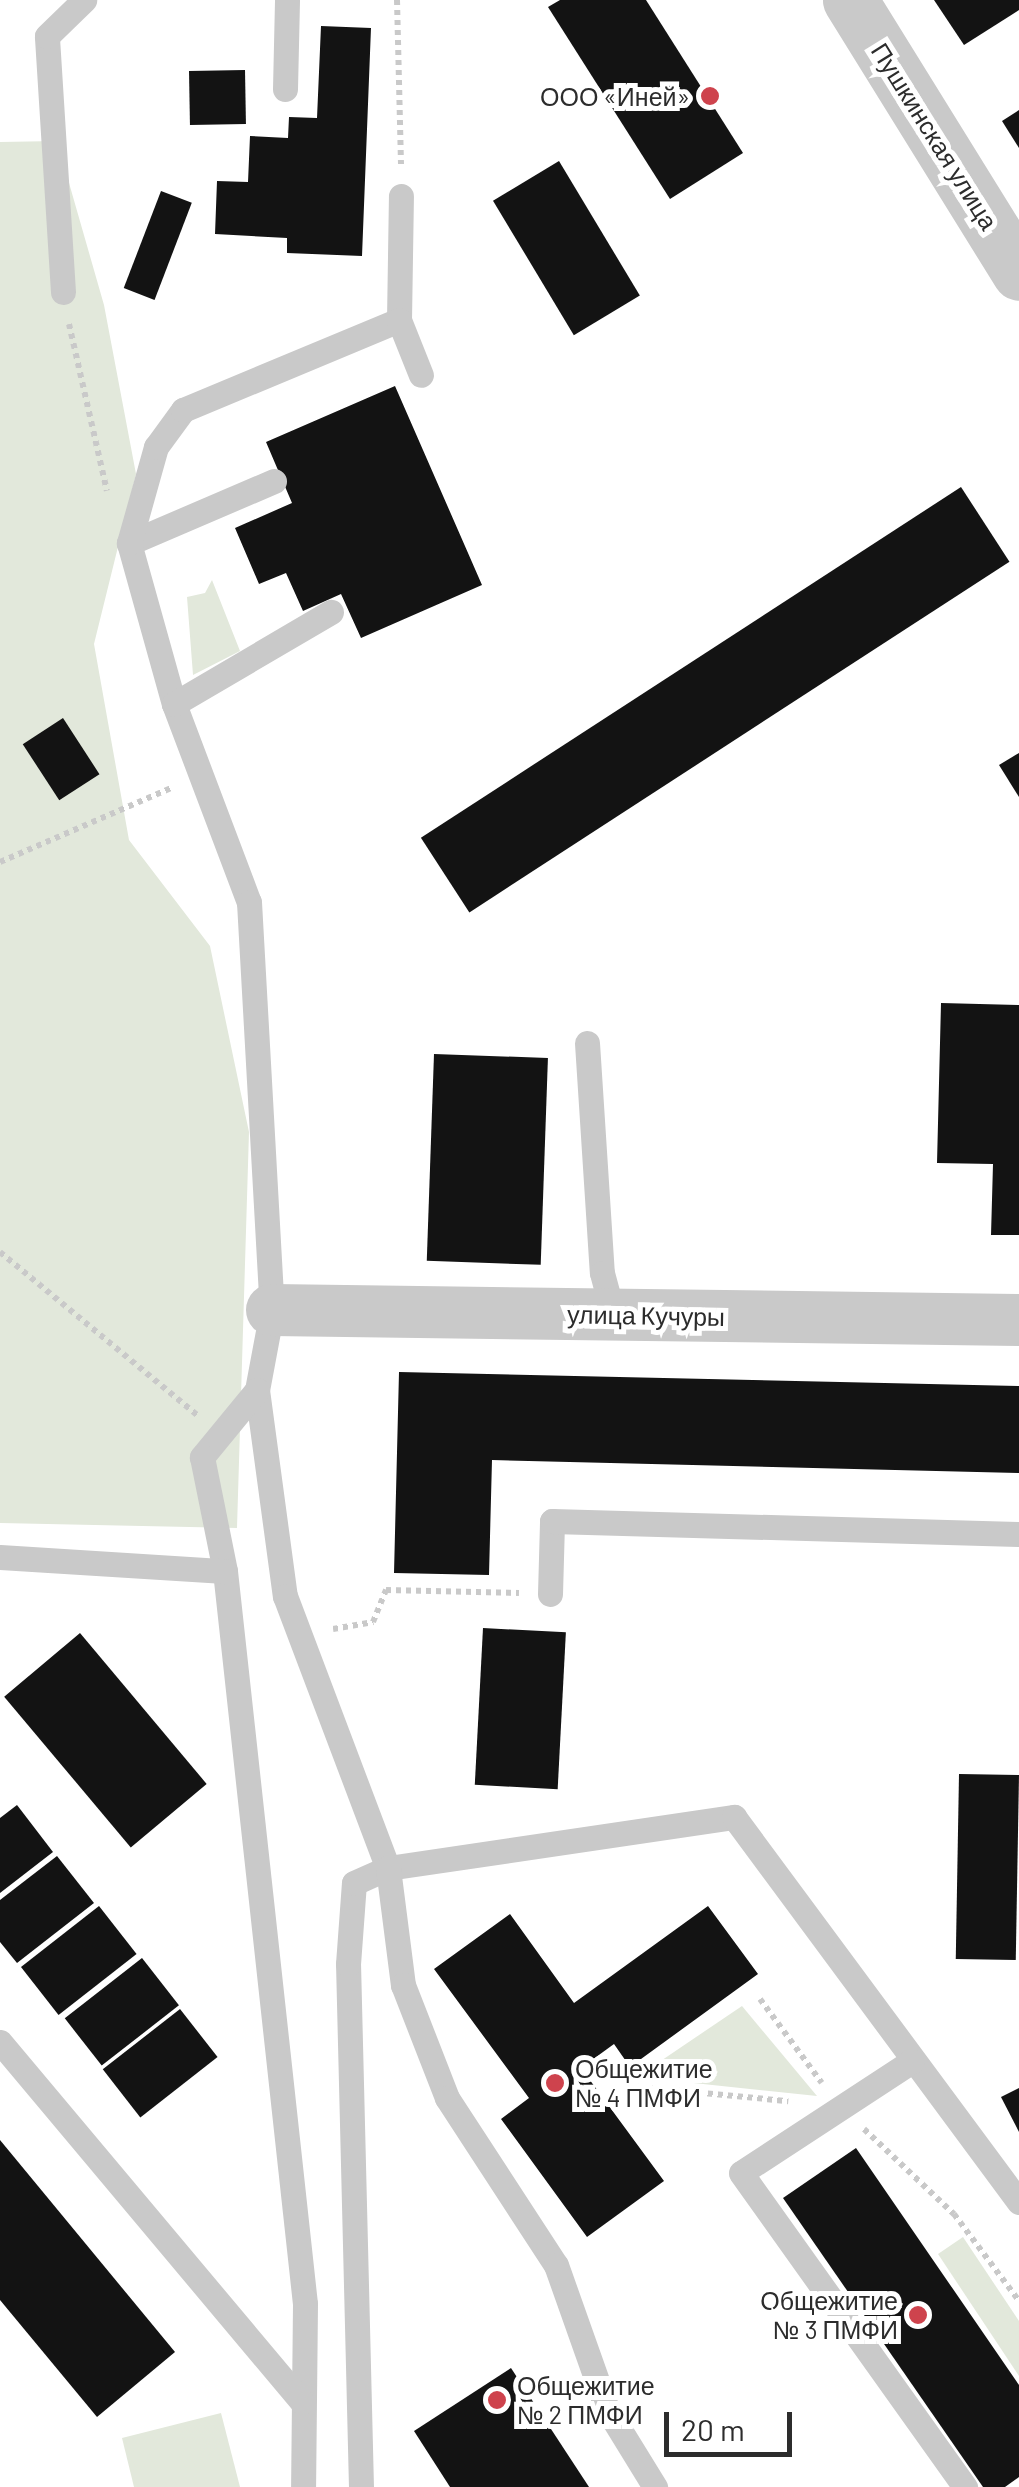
<!DOCTYPE html>
<html>
<head>
<meta charset="utf-8">
<style>
  body { margin:0 }
  #map { position:relative; width:1019px; height:2487px; overflow:hidden; background:#fff; font-family:Barlow,sans-serif }
  div>[style] { position:absolute }
  .green>* { inset:0; background:#e2e8db }
  .building>* { inset:0; background:#131313; transform-origin:0 0 }
  .path>* { height:6px; margin-top:-3px; transform-origin:0; background:repeating-linear-gradient(90deg,#c9c9c9 0 5px,transparent 0 10px) }
  .service>* { height:25px; margin:-12.5px; padding:0 12.5px; transform-origin:12.5px; border-radius:12.5px; background:#c9c9c9 }
  .minor>* { height:52px; margin:-26px; padding:0 26px; transform-origin:26px; border-radius:26px; background:#c9c9c9 }
  .tertiary>* { height:55px; margin:-27.5px; padding:0 27.5px; transform-origin:27.5px; border-radius:27.5px; background:#c9c9c9 }
  .dots>* { width:28px; height:28px; translate:-50% -50%; box-sizing:border-box; border:5px solid #fff; border-radius:50% }
  span { translate:-50% -50%; white-space:nowrap; text-align:center; line-height:1.15; -webkit-text-stroke:10px #fff; paint-order:stroke }
  .poi-label { font-size:25px; color:#2c2c2c }
  .right { translate:-100% -50%; text-align:right }
  .left { translate:0 -50%; text-align:left }
  .street-label { font-size:25px; color:#2c2c2c }
  .scale { position:absolute; left:664px; top:2412px; width:128px; height:45px; box-sizing:border-box; border:5px solid #2c2c2c; border-top:0; padding-left:12px; font-size:30px; line-height:35px; white-space:nowrap; color:#2c2c2c; -webkit-text-stroke:8px #fff; paint-order:stroke }
</style>
</head>
<body>
<div id="map">
  <div class="green">
    <div style="clip-path:polygon(57px 141px,104px 305px,136px 474px,94px 644px,129px 840px,210px 946px,249px 1132px,237px 1528px,0 1523px,0 142px)"></div>
    <div style="clip-path:polygon(212px 580px,240px 651px,193px 675px,187px 597px,205px 593px)"></div>
    <div style="clip-path:polygon(742px 2006px,817px 2096px,637px 2077px)"></div>
    <div style="clip-path:polygon(963px 2237px,1019px 2321px,1019px 2376px,938px 2254px)"></div>
    <div style="clip-path:polygon(221px 2413px,240px 2487px,134px 2487px,122px 2438px)"></div>
  </div>
  <div class="building">
    <div style="clip-path:polygon(560px 0,646px 0,743px 153px,670px 199px,548px 7px)"></div>
    <div style="clip-path:polygon(934px 0,1019px 0,1019px 10px,964px 45px)"></div>
    <div style="clip-path:polygon(321px 26px,371px 28px,362px 256px,287px 253px,287px 238px,215px 234px,217px 181px,248px 182px,250px 136px,288px 138px,289px 117px,317px 118px)"></div>
    <div style="left:245px;top:70px;width:54px;height:56px;rotate:89deg"></div>
    <div style="clip-path:polygon(1019px 110px,1019px 148px,1002px 121px)"></div>
    <div style="left:559px;top:161px;width:157px;height:77px;rotate:59deg"></div>
    <div style="left:161px;top:191px;width:33px;height:104px;rotate:21deg"></div>
    <div style="clip-path:polygon(395px 386px,482px 585px,361px 638px,341px 594px,303px 611px,286px 573px,259px 584px,235px 528px,292px 503px,266px 442px)"></div>
    <div style="left:961px;top:487px;width:89px;height:644px;rotate:57deg"></div>
    <div style="left:63px;top:718px;width:67px;height:48px;rotate:57deg"></div>
    <div style="clip-path:polygon(1019px 753px,1019px 797px,999px 765px)"></div>
    <div style="clip-path:polygon(941px 1003px,1019px 1005px,1019px 1235px,991px 1235px,993px 1164px,937px 1163px)"></div>
    <div style="left:434px;top:1054px;width:114px;height:207px;rotate:2deg"></div>
    <div style="clip-path:polygon(399px 1372px,1019px 1386px,1019px 1473px,492px 1460px,489px 1575px,394px 1573px)"></div>
    <div style="left:483px;top:1628px;width:83px;height:157px;rotate:3deg"></div>
    <div style="left:80px;top:1633px;width:197px;height:99px;rotate:50deg"></div>
    <div style="left:959px;top:1774px;width:60px;height:185px;rotate:1deg"></div>
    <div style="clip-path:polygon(17px 1805px,53px 1852px,0 1893px,0 1818px)"></div>
    <div style="clip-path:polygon(57px 1856px,94px 1903px,17px 1963px,0 1942px,0 1900px)"></div>
    <div style="left:99px;top:1906px;width:61px;height:99px;rotate:52deg"></div>
    <div style="clip-path:polygon(708px 1906px,758px 1974px,630px 2067px,614px 2044px,581px 2068px,664px 2181px,587px 2237px,501px 2119px,529px 2098px,434px 1969px,510px 1914px,574px 2003px)"></div>
    <div style="left:142px;top:1958px;width:60px;height:98px;rotate:52deg"></div>
    <div style="left:180px;top:2009px;width:61px;height:98px;rotate:52deg"></div>
    <div style="clip-path:polygon(1019px 2088px,1019px 2132px,1001px 2097px)"></div>
    <div style="clip-path:polygon(0 2140px,175px 2352px,97px 2417px,0 2300px)"></div>
    <div style="clip-path:polygon(856px 2148px,1019px 2385px,1019px 2477px,1005px 2487px,983px 2487px,783px 2198px)"></div>
    <div style="clip-path:polygon(511px 2368px,589px 2487px,450px 2487px,414px 2431px)"></div>
  </div>
  <div class="path">
    <div style="left:397px;top:0;width:164px;rotate:88.6deg"></div>
    <div style="left:69px;top:324px;width:171px;rotate:77.2deg"></div>
    <div style="left:0;top:862px;width:189px;rotate:-23.4deg"></div>
    <div style="left:0;top:1252px;width:256px;rotate:39.6deg"></div>
    <div style="left:333px;top:1629px;width:41px;rotate:-9.9deg"></div>
    <div style="left:373px;top:1622px;width:35px;rotate:-68deg"></div>
    <div style="left:386px;top:1590px;width:133px;rotate:1.3deg"></div>
    <div style="left:760px;top:1999px;width:104px;rotate:53.6deg"></div>
    <div style="left:628px;top:2086px;width:161px;rotate:5.4deg"></div>
    <div style="left:864px;top:2129px;width:124px;rotate:43.4deg"></div>
    <div style="left:954px;top:2214px;width:109px;rotate:53.2deg"></div>
  </div>
  <div class="service">
    <div style="left:285px;top:89px;width:89px;rotate:-88.7deg"></div>
    <div style="left:63px;top:292px;width:256px;rotate:-93.6deg"></div>
    <div style="left:47px;top:36px;width:52px;rotate:-44.2deg"></div>
    <div style="left:399px;top:320px;width:124px;rotate:-89.1deg"></div>
    <div style="left:274px;top:481px;width:158px;rotate:156.8deg"></div>
    <div style="left:129px;top:543px;width:167px;rotate:74.4deg"></div>
    <div style="left:174px;top:704px;width:212px;rotate:69.3deg"></div>
    <div style="left:249px;top:902px;width:409px;rotate:86.8deg"></div>
    <div style="left:272px;top:1310px;width:81px;rotate:100.6deg"></div>
    <div style="left:257px;top:1390px;width:208px;rotate:82.3deg"></div>
    <div style="left:285px;top:1596px;width:291px;rotate:69.3deg"></div>
    <div style="left:388px;top:1868px;width:350px;rotate:-8.4deg"></div>
    <div style="left:734px;top:1817px;width:479px;rotate:53.5deg"></div>
    <div style="left:129px;top:543px;width:100px;rotate:-74.3deg"></div>
    <div style="left:156px;top:447px;width:46px;rotate:-53.9deg"></div>
    <div style="left:183px;top:410px;width:234px;rotate:-22.6deg"></div>
    <div style="left:399px;top:320px;width:59px;rotate:68.2deg"></div>
    <div style="left:174px;top:704px;width:182px;rotate:-30.4deg"></div>
    <div style="left:587px;top:1043px;width:230px;rotate:86.3deg"></div>
    <div style="left:602px;top:1273px;width:42px;rotate:75deg"></div>
    <div style="left:257px;top:1390px;width:87px;rotate:129.4deg"></div>
    <div style="left:202px;top:1457px;width:116px;rotate:78.6deg"></div>
    <div style="left:225px;top:1571px;width:737px;rotate:83.77deg"></div>
    <div style="left:305px;top:2304px;width:183px;rotate:90.6deg"></div>
    <div style="left:0;top:1557px;width:225px;rotate:3.6deg"></div>
    <div style="left:550px;top:1594px;width:73px;rotate:-88.4deg"></div>
    <div style="left:552px;top:1521px;width:467px;rotate:1.6deg"></div>
    <div style="left:0;top:2042px;width:470px;rotate:50deg"></div>
    <div style="left:912px;top:2061px;width:204px;rotate:146.8deg"></div>
    <div style="left:741px;top:2173px;width:386px;rotate:54.5deg"></div>
    <div style="left:361px;top:2487px;width:523px;rotate:-91.42deg"></div>
    <div style="left:348px;top:1964px;width:81px;rotate:-85.8deg"></div>
    <div style="left:354px;top:1883px;width:37px;rotate:-24deg"></div>
    <div style="left:388px;top:1868px;width:118px;rotate:82.7deg"></div>
    <div style="left:403px;top:1985px;width:121px;rotate:68.7deg"></div>
    <div style="left:447px;top:2098px;width:199px;rotate:56.9deg"></div>
    <div style="left:556px;top:2265px;width:153px;rotate:70.5deg"></div>
    <div style="left:607px;top:2409px;width:92px;rotate:58.4deg"></div>
  </div>
  <div class="minor">
    <div style="left:272px;top:1310px;width:747px;rotate:0.77deg"></div>
  </div>
  <div class="tertiary">
    <div style="left:850px;top:0;width:321px;rotate:58.2deg"></div>
  </div>
  <div class="dots">
    <div style="left:710px;top:96px;background:#ce434d"></div>
    <div style="left:555px;top:2083px;background:#ce434d"></div>
    <div style="left:918px;top:2315px;background:#ce434d"></div>
    <div style="left:497px;top:2400px;background:#ce434d"></div>
  </div>
  <div class="poi-label">
    <span class="right" style="left:690px;top:96px">ООО «Иней»</span>
    <span class="left" style="left:575px;top:2083px">Общежитие<br>№ 4 ПМФИ</span>
    <span class="right" style="left:898px;top:2315px">Общежитие<br>№ 3 ПМФИ</span>
    <span class="left" style="left:517px;top:2400px">Общежитие<br>№ 2 ПМФИ</span>
  </div>
  <div class="street-label">
    <span style="left:935px;top:136px;rotate:58deg">Пушкинская улица</span>
    <span style="left:646px;top:1315px;rotate:1deg">улица Кучуры</span>
  </div>
  <div class="scale">20 m</div>
</div>
</body>
</html>
